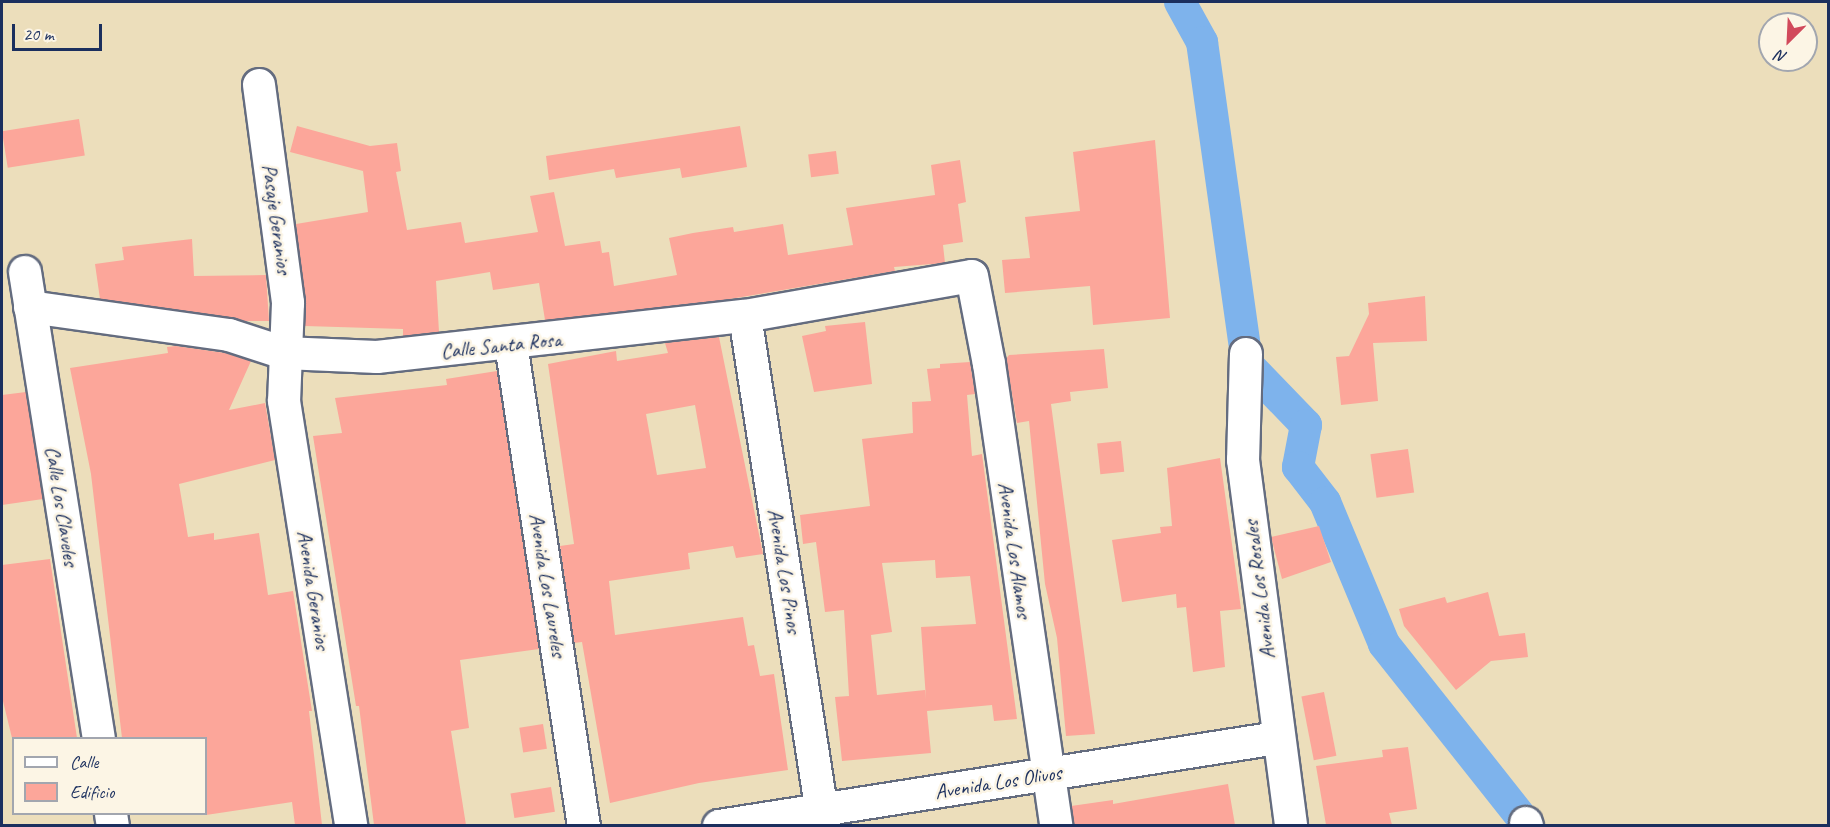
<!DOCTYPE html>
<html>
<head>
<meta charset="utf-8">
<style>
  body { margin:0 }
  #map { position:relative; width:1830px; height:827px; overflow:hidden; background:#ecdebb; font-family:Caveat,sans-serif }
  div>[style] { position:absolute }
  .canal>* { height:32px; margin:-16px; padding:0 16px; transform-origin:16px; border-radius:16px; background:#7eb3ec }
  .building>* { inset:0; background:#fca69a; transform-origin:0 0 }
  .roads { filter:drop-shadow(2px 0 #646c7f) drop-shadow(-2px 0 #646c7f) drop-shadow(0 2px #646c7f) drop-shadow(0 -2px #646c7f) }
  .minor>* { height:32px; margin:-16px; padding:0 16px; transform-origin:16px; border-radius:16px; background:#fff }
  span { translate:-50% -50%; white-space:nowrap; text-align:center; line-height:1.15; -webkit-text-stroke:5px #fcf5e5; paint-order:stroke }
  .street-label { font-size:21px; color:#1b2f5e }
  .frame { position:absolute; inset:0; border:3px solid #1b2f5e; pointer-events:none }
  .legend { position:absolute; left:12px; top:737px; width:195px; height:78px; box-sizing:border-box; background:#fcf5e5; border:2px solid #a2a6af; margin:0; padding:8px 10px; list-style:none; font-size:18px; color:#1b2f5e }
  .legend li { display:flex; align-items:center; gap:12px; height:30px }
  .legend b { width:30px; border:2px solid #a2a6af }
  .north { position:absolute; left:1758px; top:12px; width:60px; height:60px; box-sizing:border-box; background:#fcf5e5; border:2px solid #a2a6af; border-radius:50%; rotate:204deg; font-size:16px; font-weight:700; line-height:24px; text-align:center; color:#1b2f5e }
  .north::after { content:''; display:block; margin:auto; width:21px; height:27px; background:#d1495b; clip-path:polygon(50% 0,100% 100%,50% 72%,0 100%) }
  .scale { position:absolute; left:12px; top:24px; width:90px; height:27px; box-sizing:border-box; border:3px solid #1b2f5e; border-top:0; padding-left:8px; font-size:18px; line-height:21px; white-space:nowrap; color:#1b2f5e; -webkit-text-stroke:4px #fcf5e5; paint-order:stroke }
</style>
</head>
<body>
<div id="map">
  <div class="canal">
    <div style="left:1180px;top:2px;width:46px;rotate:61.2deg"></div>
    <div style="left:1202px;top:42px;width:325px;rotate:82deg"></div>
    <div style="left:1247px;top:364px;width:85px;rotate:46deg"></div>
    <div style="left:1306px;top:425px;width:43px;rotate:100.8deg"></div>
    <div style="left:1298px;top:467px;width:44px;rotate:52.4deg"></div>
    <div style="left:1325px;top:502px;width:154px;rotate:67.4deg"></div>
    <div style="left:1384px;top:644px;width:232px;rotate:51.6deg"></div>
  </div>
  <div class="building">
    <div style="left:79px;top:119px;width:37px;height:78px;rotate:81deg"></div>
    <div style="clip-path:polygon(297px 126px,370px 146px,397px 143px,401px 171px,396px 172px,407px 230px,461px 222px,465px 243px,538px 232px,530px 196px,554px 192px,565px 246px,600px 241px,602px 253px,609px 252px,614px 286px,677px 275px,669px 238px,693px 233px,733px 227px,734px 232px,783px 224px,788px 255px,853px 245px,846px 208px,935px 195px,931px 165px,960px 160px,966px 202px,958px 204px,963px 242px,943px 245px,945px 263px,894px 267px,895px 271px,712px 302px,545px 320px,539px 283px,493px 290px,490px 272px,436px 281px,439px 332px,403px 336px,403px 329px,305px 326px,296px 224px,368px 212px,363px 171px,290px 152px)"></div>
    <div style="clip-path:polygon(740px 126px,747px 167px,682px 178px,680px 168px,616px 178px,614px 169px,549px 180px,546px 156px)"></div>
    <div style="clip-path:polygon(1155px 140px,1170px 318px,1093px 325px,1090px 286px,1005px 293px,1002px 260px,1030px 258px,1025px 217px,1080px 211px,1073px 152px)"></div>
    <div style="left:836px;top:151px;width:23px;height:28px;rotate:83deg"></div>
    <div style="clip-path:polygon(192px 239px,194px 276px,266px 275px,269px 321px,244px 321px,100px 299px,95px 264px,124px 260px,122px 247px)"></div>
    <div style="clip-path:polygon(1425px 296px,1427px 341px,1373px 343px,1378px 401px,1341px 405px,1336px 357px,1349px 356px,1369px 314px,1368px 303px)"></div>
    <div style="clip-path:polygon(865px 322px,872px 384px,814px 392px,802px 336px,826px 331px,825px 326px)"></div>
    <div style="clip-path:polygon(evenodd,719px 337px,763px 554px,736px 558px,733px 546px,688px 553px,690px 569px,609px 581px,615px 635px,743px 617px,748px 646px,754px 645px,760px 676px,774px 674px,788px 770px,699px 783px,610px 803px,582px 642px,574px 643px,560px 546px,574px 544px,548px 364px,616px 351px,617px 361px,668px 353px,665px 343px,719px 337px,695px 405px,706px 468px,657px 475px,646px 414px,695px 405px)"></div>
    <div style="clip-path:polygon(176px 346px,225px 353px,251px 361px,229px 410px,265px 403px,275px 460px,179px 484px,188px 537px,214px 533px,214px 540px,259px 533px,268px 595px,293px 591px,312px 711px,309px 711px,322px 825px,295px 825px,292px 802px,206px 815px,206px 738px,122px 738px,91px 474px,70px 368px,168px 353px,167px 347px)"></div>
    <div style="clip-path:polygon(1104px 349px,1108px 388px,1070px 392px,1071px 401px,1051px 404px,1095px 734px,1066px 736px,1057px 638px,1045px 584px,1029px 421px,1017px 423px,1006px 359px,1009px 355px)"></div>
    <div style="clip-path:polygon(evenodd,970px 362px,975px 394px,967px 395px,972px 456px,982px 454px,1017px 719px,994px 721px,992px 705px,927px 711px,931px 753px,842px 761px,835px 697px,849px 696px,844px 610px,825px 612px,816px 542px,803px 544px,800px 515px,870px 506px,862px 439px,913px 433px,912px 402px,931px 401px,927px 369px,940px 368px,940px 364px,970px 362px,935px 560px,936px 578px,970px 576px,976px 624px,921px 627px,926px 699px,925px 690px,877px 695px,871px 635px,892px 632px,882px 563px,935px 560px)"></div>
    <div style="clip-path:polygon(497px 371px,539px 649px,460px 660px,469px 728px,451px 731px,466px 825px,374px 825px,359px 706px,356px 706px,313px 436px,342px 433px,335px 398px,447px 385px,446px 379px)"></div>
    <div style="clip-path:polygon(26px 392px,43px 499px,2px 505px,2px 395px)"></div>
    <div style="left:1121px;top:441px;width:31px;height:24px;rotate:84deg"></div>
    <div style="left:1408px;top:449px;width:44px;height:38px;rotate:82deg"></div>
    <div style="clip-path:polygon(1220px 458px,1241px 609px,1220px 611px,1225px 667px,1193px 672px,1186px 607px,1177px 608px,1176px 594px,1122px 602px,1112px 540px,1161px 533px,1160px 527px,1172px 526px,1167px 468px)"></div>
    <div style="clip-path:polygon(1319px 526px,1331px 562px,1282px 579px,1271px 537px)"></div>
    <div style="clip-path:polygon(50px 559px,77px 738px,12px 738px,2px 697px,2px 565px)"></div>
    <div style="clip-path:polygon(1488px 592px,1499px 636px,1525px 633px,1528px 657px,1491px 661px,1456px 690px,1404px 626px,1399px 609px,1445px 597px,1447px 603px)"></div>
    <div style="left:1324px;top:692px;width:65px;height:23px;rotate:79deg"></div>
    <div style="left:543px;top:724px;width:25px;height:24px;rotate:81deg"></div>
    <div style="clip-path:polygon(1408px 747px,1417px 809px,1389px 813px,1392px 825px,1326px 825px,1316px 766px,1383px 757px,1382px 750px)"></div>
    <div style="clip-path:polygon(1228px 784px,1235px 825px,1074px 825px,1071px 806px,1113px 800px,1113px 804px)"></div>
    <div style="left:551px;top:787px;width:25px;height:41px;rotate:81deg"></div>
  </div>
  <div class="roads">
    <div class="minor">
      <div style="left:259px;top:85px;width:220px;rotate:82.4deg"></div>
      <div style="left:288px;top:303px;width:98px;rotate:92.3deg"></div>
      <div style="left:284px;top:401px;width:430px;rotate:81deg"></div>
      <div style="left:25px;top:272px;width:472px;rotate:81deg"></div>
      <div style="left:30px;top:307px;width:201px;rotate:8deg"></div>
      <div style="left:229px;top:335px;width:58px;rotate:18.1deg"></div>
      <div style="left:284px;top:353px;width:93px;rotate:2.5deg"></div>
      <div style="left:377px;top:357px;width:370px;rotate:-6.4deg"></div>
      <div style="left:745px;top:316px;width:230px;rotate:-10deg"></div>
      <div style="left:972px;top:276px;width:90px;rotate:79.1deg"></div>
      <div style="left:989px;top:364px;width:467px;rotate:81.7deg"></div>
      <div style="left:745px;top:316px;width:516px;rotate:81.19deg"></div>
      <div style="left:511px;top:344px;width:487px;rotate:81.4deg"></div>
      <div style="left:1246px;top:354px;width:106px;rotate:91.6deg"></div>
      <div style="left:1243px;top:460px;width:369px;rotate:82.5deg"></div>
      <div style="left:111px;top:814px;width:12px;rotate:81deg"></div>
      <div style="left:1526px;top:823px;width:3px;rotate:72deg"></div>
      <div style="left:719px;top:826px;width:565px;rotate:-8.96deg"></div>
    </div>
  </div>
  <div class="street-label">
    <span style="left:277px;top:219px;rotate:82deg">Pasaje Geranios</span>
    <span style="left:501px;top:345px;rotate:-6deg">Calle Santa Rosa</span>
    <span style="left:62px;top:506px;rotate:81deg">Calle Los Claveles</span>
    <span style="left:1015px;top:550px;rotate:82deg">Avenida Los Alamos</span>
    <span style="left:785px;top:571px;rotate:81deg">Avenida Los Pinos</span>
    <span style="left:548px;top:585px;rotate:81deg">Avenida Los Laureles</span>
    <span style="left:314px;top:590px;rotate:81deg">Avenida Geranios</span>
    <span style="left:1259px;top:590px;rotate:-97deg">Avenida Los Rosales</span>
    <span style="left:998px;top:782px;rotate:-9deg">Avenida Los Olivos</span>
  </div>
  <div class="frame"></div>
  <ul class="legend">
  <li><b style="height:8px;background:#fff"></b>Calle</li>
  <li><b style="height:16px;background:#fca69a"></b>Edificio</li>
  </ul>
  <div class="north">N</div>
  <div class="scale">20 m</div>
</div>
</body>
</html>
